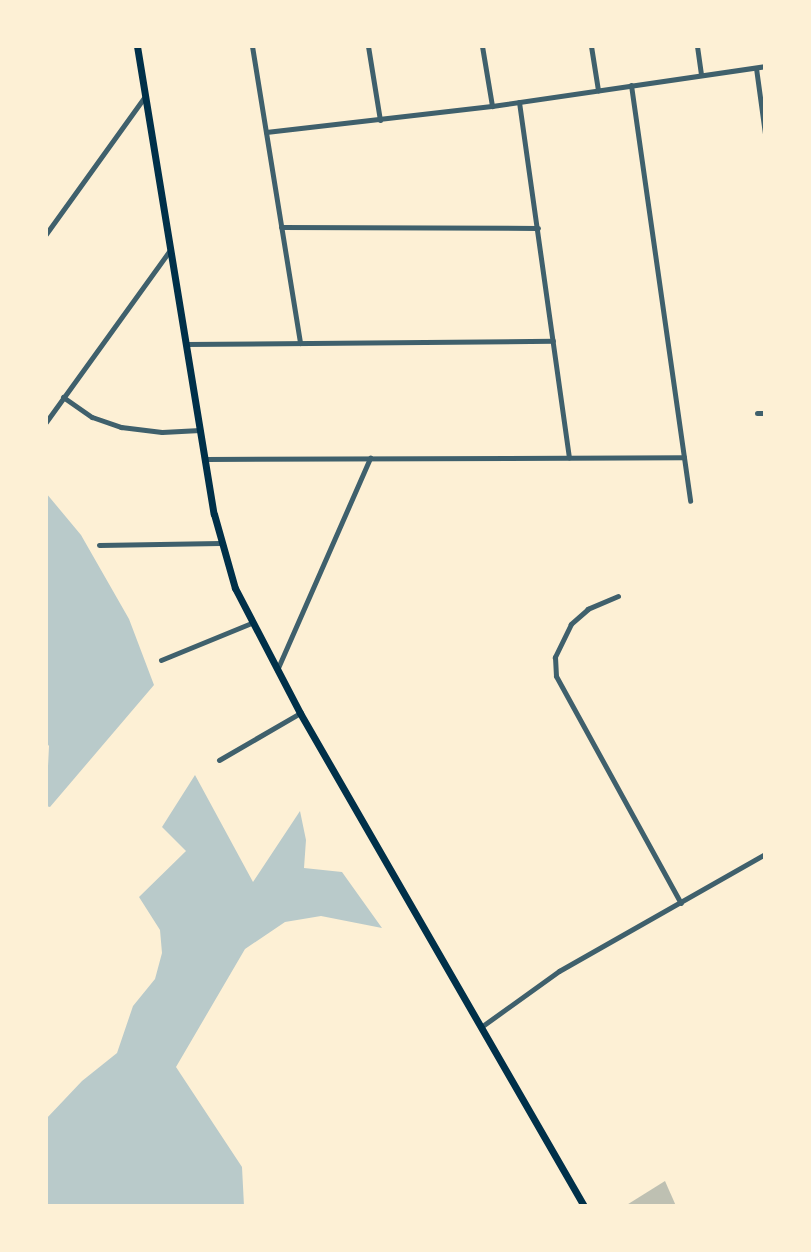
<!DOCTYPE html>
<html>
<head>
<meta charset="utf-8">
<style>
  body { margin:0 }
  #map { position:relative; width:811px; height:1252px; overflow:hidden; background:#fdf0d5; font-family:Raleway,sans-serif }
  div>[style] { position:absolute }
  .green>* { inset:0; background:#b9caca }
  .building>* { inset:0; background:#bec0b2 }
  .minor>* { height:5px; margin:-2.5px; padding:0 2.5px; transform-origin:2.5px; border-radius:2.5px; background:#3f606c }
  .secondary>* { height:7px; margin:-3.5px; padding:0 3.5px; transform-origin:3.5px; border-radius:3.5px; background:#003049 }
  span { translate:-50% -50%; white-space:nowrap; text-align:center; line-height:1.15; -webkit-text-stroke:6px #fdf0d5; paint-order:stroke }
  .frame { position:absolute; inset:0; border:48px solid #fdf0d5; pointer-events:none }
</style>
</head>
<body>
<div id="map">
  <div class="green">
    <div style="clip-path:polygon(46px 493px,81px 535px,129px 619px,154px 685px,50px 807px,46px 806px,49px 746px,46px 742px)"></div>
    <div style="clip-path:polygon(195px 775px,253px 882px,300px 811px,306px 840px,304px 868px,342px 872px,382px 928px,321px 916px,285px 922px,245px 949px,176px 1067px,242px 1167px,244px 1206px,46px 1206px,46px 1119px,82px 1081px,117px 1053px,133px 1006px,155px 979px,162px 953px,160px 930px,139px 897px,186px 851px,162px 827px)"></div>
  </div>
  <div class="building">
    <div style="clip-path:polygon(665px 1181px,676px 1206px,625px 1206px)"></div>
  </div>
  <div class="minor">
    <div style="left:252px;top:46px;width:301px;rotate:80.8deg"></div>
    <div style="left:368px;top:46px;width:75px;rotate:80.8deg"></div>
    <div style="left:482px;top:46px;width:61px;rotate:80.5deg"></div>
    <div style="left:591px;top:46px;width:45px;rotate:81deg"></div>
    <div style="left:697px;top:46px;width:29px;rotate:82deg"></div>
    <div style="left:756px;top:68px;width:67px;rotate:82.2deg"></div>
    <div style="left:631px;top:85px;width:420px;rotate:81.9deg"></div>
    <div style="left:519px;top:102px;width:359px;rotate:82deg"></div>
    <div style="left:266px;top:132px;width:227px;rotate:-6.6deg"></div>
    <div style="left:492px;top:106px;width:276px;rotate:-8.3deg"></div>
    <div style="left:281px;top:227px;width:257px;rotate:0.2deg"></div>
    <div style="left:46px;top:234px;width:170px;rotate:-54.3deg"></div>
    <div style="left:186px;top:344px;width:367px;rotate:-0.5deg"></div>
    <div style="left:63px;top:397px;width:35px;rotate:35deg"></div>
    <div style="left:92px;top:417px;width:31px;rotate:19deg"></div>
    <div style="left:121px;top:427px;width:41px;rotate:7deg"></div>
    <div style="left:162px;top:432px;width:38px;rotate:-3deg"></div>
    <div style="left:757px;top:413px;width:8px"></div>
    <div style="left:46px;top:422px;width:212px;rotate:-54.2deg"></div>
    <div style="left:205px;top:459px;width:479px;rotate:-0.2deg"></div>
    <div style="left:99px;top:545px;width:121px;rotate:-0.9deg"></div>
    <div style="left:618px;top:596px;width:33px;rotate:157deg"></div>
    <div style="left:588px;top:609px;width:23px;rotate:139deg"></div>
    <div style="left:571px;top:624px;width:37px;rotate:116deg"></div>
    <div style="left:555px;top:657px;width:19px;rotate:87deg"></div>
    <div style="left:556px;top:676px;width:259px;rotate:61.2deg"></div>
    <div style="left:161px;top:660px;width:97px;rotate:-22.3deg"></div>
    <div style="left:277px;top:670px;width:232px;rotate:-66.3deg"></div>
    <div style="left:219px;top:760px;width:94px;rotate:-30.1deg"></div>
    <div style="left:481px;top:1027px;width:96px;rotate:-35.7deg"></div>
    <div style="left:559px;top:971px;width:237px;rotate:-29.6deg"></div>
  </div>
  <div class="secondary">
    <div style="left:137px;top:46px;width:474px;rotate:80.7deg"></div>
    <div style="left:214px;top:514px;width:77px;rotate:74.2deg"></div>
    <div style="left:235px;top:588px;width:141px;rotate:62.5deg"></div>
    <div style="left:300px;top:713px;width:569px;rotate:60.06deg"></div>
  </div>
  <div class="frame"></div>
</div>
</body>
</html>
